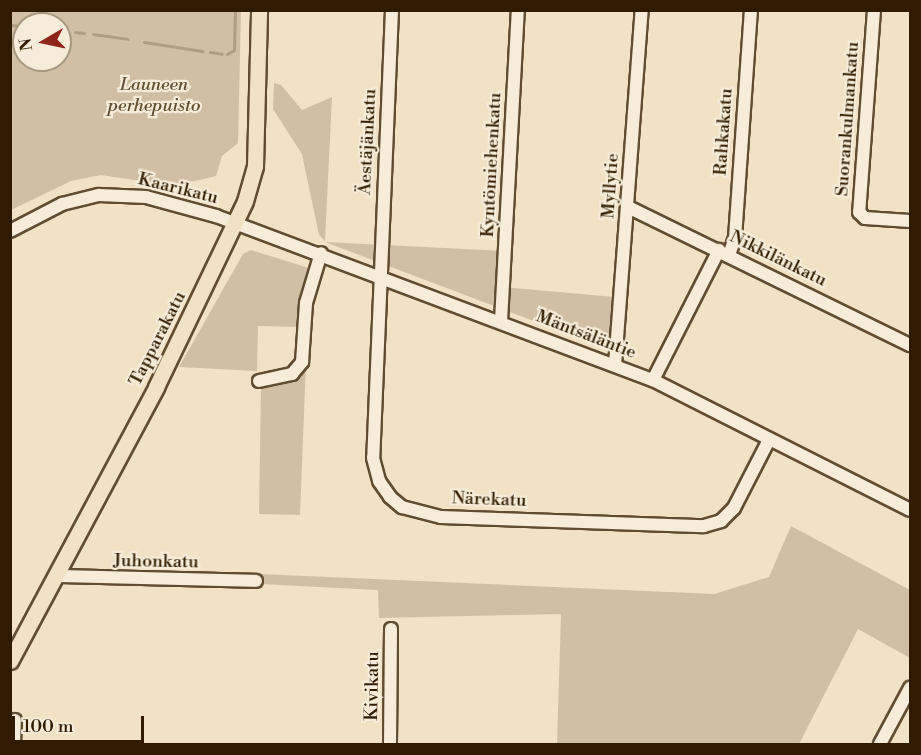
<!DOCTYPE html>
<html>
<head>
<meta charset="utf-8">
<style>
  body { margin:0 }
  #map { position:relative; width:921px; height:755px; overflow:hidden; background:#f1e1c5; font-family:"Libre Bodoni",serif }
  div>[style] { position:absolute }
  .green>* { inset:0; background:#d0bfa4 }
  .stream>* { height:3px; margin:-1.5px; padding:0 1.5px; transform-origin:1.5px; border-radius:1.5px; background:#af9e82 }
  .roads { filter:drop-shadow(2px 0 #604c31) drop-shadow(-2px 0 #604c31) drop-shadow(0 2px #604c31) drop-shadow(0 -2px #604c31) }
  .minor>* { height:12px; margin:-6px; padding:0 6px; transform-origin:6px; border-radius:6px; background:#f6ecd9 }
  .major>* { height:15px; margin:-7.5px; padding:0 7.5px; transform-origin:7.5px; border-radius:7.5px; background:#f1e1c5 }
  span { translate:-50% -50%; white-space:nowrap; text-align:center; line-height:1.15; -webkit-text-stroke:4.5px #f6ecd9; paint-order:stroke }
  .park-label { font-size:18px; color:#604c31; font-style:italic }
  .street-label { font-size:18px; color:#301b00 }
  .frame { position:absolute; inset:0; border:12px solid #301b00; pointer-events:none }
  .north { position:absolute; left:12px; top:12px; width:60px; height:60px; box-sizing:border-box; background:#f6ecd9; border:2px solid #a79882; border-radius:50%; rotate:261deg; font-size:16px; font-weight:700; line-height:24px; text-align:center; color:#301b00 }
  .north::after { content:''; display:block; margin:auto; width:21px; height:27px; background:#8f2418; clip-path:polygon(50% 0,100% 100%,50% 72%,0 100%) }
  .scale { position:absolute; left:12px; top:716px; width:132px; height:27px; box-sizing:border-box; border:3px solid #301b00; border-top:0; padding-left:8px; font-size:18px; line-height:21px; white-space:nowrap; color:#301b00; -webkit-text-stroke:4px #f6ecd9; paint-order:stroke }
</style>
</head>
<body>
<div id="map">
  <div class="green">
    <div style="clip-path:polygon(evenodd,11px 10px,241px 11px,238px 143px,222px 156px,216px 176px,174px 186px,101px 175px,71px 181px,11px 210px,11px 10px,24px 24px,60px 24px,60px 60px,24px 60px,24px 24px)"></div>
    <div style="clip-path:polygon(274px 83px,281px 85px,302px 110px,332px 97px,325px 241px,319px 235px,302px 154px,273px 109px)"></div>
    <div style="clip-path:polygon(325px 242px,504px 251px,503px 287px,615px 297px,613px 351px)"></div>
    <div style="clip-path:polygon(251px 250px,312px 269px,300px 327px,258px 326px,257px 371px,179px 367px,243px 254px)"></div>
    <div style="clip-path:polygon(306px 363px,300px 515px,259px 514px,261px 386px,297px 379px)"></div>
    <div style="clip-path:polygon(791px 526px,910px 590px,910px 658px,858px 629px,799px 744px,557px 744px,561px 614px,379px 618px,378px 590px,260px 584px,260px 574px,714px 594px,769px 577px)"></div>
  </div>
  <div class="stream">
    <div style="left:10px;top:25px;width:12px;rotate:5deg"></div>
    <div style="left:60px;top:31px;width:6px"></div>
    <div style="left:75px;top:32px;width:9px;rotate:6deg"></div>
    <div style="left:93px;top:34px;width:35px;rotate:8deg"></div>
    <div style="left:144px;top:42px;width:59px;rotate:8.8deg"></div>
    <div style="left:210px;top:52px;width:12px;rotate:9deg"></div>
    <div style="left:227px;top:54px;width:8px;rotate:-30deg"></div>
    <div style="left:234px;top:50px;width:40px;rotate:-88.6deg"></div>
  </div>
  <div class="roads">
    <div class="minor">
      <div style="left:392px;top:10px;width:448px;rotate:92.4deg"></div>
      <div style="left:373px;top:458px;width:24px;rotate:75deg"></div>
      <div style="left:379px;top:481px;width:19px;rotate:55deg"></div>
      <div style="left:390px;top:497px;width:16px;rotate:40deg"></div>
      <div style="left:402px;top:507px;width:40px;rotate:14.4deg"></div>
      <div style="left:441px;top:517px;width:263px;rotate:2deg"></div>
      <div style="left:704px;top:526px;width:18px;rotate:-16deg"></div>
      <div style="left:721px;top:521px;width:18px;rotate:-45deg"></div>
      <div style="left:734px;top:508px;width:76px;rotate:-62.8deg"></div>
      <div style="left:874px;top:10px;width:203px;rotate:94.2deg"></div>
      <div style="left:859px;top:212px;width:8px;rotate:45deg"></div>
      <div style="left:865px;top:218px;width:45px;rotate:3.8deg"></div>
      <div style="left:628px;top:207px;width:314px;rotate:26.1deg"></div>
      <div style="left:10px;top:231px;width:59px;rotate:-27.4deg"></div>
      <div style="left:62px;top:204px;width:38px;rotate:-14deg"></div>
      <div style="left:99px;top:195px;width:47px;rotate:2.4deg"></div>
      <div style="left:146px;top:197px;width:73px;rotate:15.2deg"></div>
      <div style="left:216px;top:216px;width:467px;rotate:20.6deg"></div>
      <div style="left:653px;top:380px;width:288px;rotate:26.8deg"></div>
      <div style="left:729px;top:255px;width:18px;rotate:-71deg"></div>
      <div style="left:735px;top:238px;width:229px;rotate:-86deg"></div>
      <div style="left:501px;top:321px;width:311px;rotate:-86.9deg"></div>
      <div style="left:615px;top:365px;width:356px;rotate:-85.7deg"></div>
      <div style="left:653px;top:380px;width:146px;rotate:-63.1deg"></div>
      <div style="left:259px;top:381px;width:34px;rotate:-12deg"></div>
      <div style="left:292px;top:374px;width:16px;rotate:-50deg"></div>
      <div style="left:302px;top:362px;width:59px;rotate:-86.1deg"></div>
      <div style="left:306px;top:303px;width:52px;rotate:-73.3deg"></div>
      <div style="left:56px;top:576px;width:200px;rotate:1.4deg"></div>
      <div style="left:14px;top:744px;width:24px;rotate:-88deg"></div>
      <div style="left:390px;top:744px;width:115px;rotate:-89.5deg"></div>
      <div style="left:880px;top:744px;width:64px;rotate:-61.8deg"></div>
    </div>
    <div class="major">
      <div style="left:10px;top:661px;width:310px;rotate:-61.9deg"></div>
      <div style="left:156px;top:387px;width:206px;rotate:-64.4deg"></div>
      <div style="left:245px;top:201px;width:36px;rotate:-74deg"></div>
      <div style="left:255px;top:166px;width:156px;rotate:-88.5deg"></div>
    </div>
  </div>
  <div class="park-label">
    <span style="left:154px;top:96px">Launeen<br>perhepuisto</span>
  </div>
  <div class="street-label">
    <span style="left:848px;top:119px;rotate:-86deg">Suorankulmankatu</span>
    <span style="left:724px;top:132px;rotate:-86deg">Rahkakatu</span>
    <span style="left:368px;top:142px;rotate:-87deg">Äestäjänkatu</span>
    <span style="left:492px;top:165px;rotate:-87deg">Kyntömiehenkatu</span>
    <span style="left:611px;top:186px;rotate:-86deg">Myllytie</span>
    <span style="left:178px;top:189px;rotate:14deg">Kaarikatu</span>
    <span style="left:778px;top:259px;rotate:26deg">Nikkilänkatu</span>
    <span style="left:586px;top:335px;rotate:21deg">Mäntsäläntie</span>
    <span style="left:158px;top:339px;rotate:-63deg">Tapparakatu</span>
    <span style="left:489px;top:500px;rotate:2deg">Närekatu</span>
    <span style="left:156px;top:562px;rotate:1deg">Juhonkatu</span>
    <span style="left:373px;top:686px;rotate:-89deg">Kivikatu</span>
  </div>
  <div class="frame"></div>
  <div class="north">N</div>
  <div class="scale">100 m</div>
</div>
</body>
</html>
